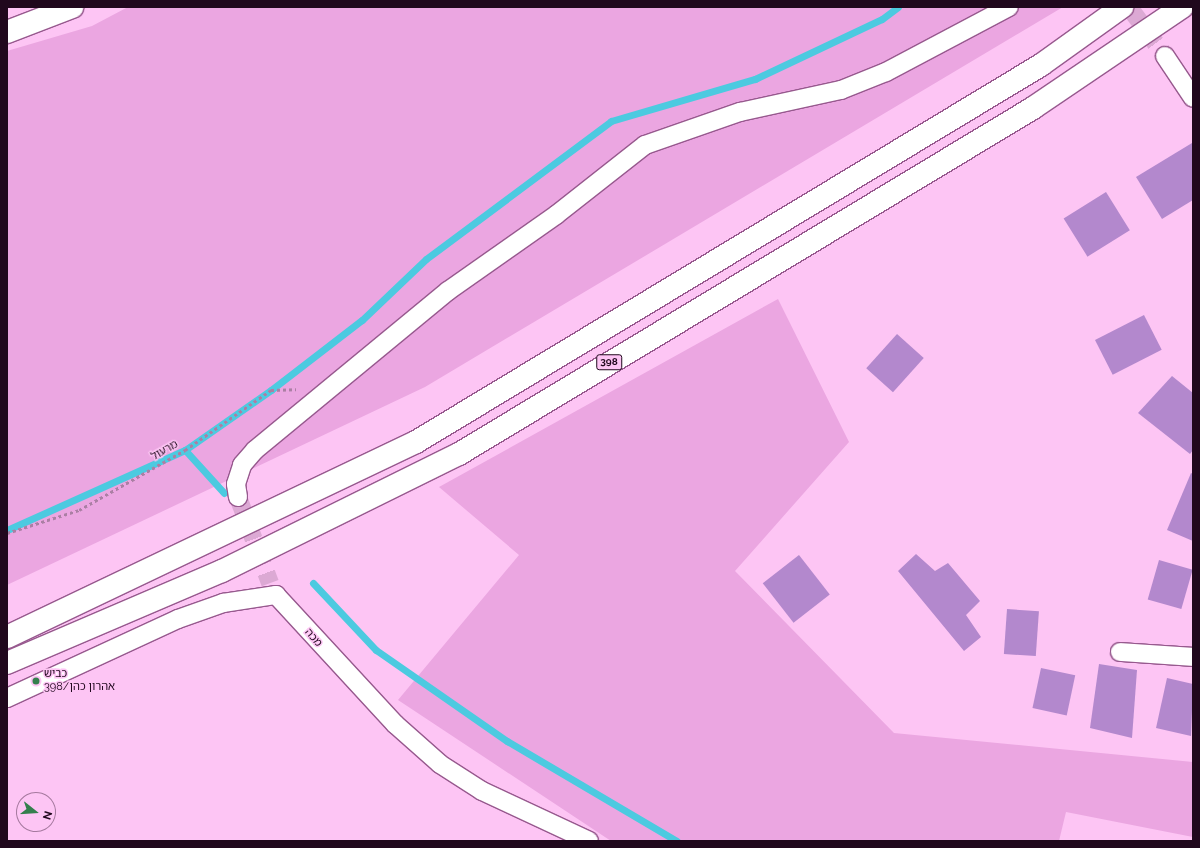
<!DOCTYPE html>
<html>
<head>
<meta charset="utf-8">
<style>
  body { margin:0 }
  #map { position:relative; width:1200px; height:848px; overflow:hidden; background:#fdc5f4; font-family:Raleway,"Noto Sans Hebrew",sans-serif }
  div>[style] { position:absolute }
  .green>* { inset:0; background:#eba6e1 }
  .stream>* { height:7px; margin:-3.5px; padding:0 3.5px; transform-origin:3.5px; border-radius:3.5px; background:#4ccae0 }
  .building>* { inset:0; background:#b388cd; transform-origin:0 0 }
  .minor-tunnel>* { height:18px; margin-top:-9px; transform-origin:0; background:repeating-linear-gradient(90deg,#dca9d4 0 18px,transparent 0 27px) }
  .path>* { height:2.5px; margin-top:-1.25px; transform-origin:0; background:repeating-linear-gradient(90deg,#ab7fa4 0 3px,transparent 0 6px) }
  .roads { filter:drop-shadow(1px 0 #97598e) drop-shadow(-1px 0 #97598e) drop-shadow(0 1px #97598e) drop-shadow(0 -1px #97598e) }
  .minor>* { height:18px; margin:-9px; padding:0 9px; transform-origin:9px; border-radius:9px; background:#fff }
  .tertiary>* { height:22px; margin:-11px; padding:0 11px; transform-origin:11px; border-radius:11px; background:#fff }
  .primary>* { height:22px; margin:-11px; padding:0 11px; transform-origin:11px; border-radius:11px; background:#fff }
  .dots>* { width:11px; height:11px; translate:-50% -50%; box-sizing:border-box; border:2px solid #fdc5f4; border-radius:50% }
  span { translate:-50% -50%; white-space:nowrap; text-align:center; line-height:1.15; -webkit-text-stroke:3px #fdc5f4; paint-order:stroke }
  .shield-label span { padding:1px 3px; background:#fdc5f4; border:1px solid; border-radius:3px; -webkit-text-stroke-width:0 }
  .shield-label { font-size:10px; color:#20081d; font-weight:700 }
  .street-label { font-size:11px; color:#20081d }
  .poi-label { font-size:11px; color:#20081d }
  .left { translate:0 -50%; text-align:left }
  .frame { position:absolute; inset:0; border:8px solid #20081d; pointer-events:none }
  .north { position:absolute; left:16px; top:792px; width:40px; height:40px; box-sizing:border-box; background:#fdc5f4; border:1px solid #a5799e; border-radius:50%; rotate:107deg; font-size:11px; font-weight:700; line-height:16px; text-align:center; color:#20081d }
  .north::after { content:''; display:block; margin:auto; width:14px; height:18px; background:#347f4d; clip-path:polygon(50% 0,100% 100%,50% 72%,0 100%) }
</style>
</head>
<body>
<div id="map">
  <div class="green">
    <div style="clip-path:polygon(128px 7px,1063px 7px,425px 387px,7px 585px,7px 51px,92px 26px)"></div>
    <div style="clip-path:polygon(778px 299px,849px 442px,735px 571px,894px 733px,1193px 762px,1193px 837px,1066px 812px,1059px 841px,611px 841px,398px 700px,519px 555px,439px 487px)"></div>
  </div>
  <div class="stream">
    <div style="left:185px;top:450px;width:58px;rotate:47.8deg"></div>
    <div style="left:7px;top:530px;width:195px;rotate:-24.2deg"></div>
    <div style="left:185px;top:450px;width:105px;rotate:-34.9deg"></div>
    <div style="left:271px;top:390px;width:115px;rotate:-37.6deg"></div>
    <div style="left:362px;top:320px;width:88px;rotate:-43.6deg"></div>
    <div style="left:426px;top:259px;width:231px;rotate:-36.7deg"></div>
    <div style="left:611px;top:121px;width:150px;rotate:-16.3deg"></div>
    <div style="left:755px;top:79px;width:140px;rotate:-25.3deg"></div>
    <div style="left:882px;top:19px;width:20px;rotate:-37deg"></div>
    <div style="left:313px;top:583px;width:92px;rotate:46.8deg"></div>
    <div style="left:376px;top:650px;width:160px;rotate:34.8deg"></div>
    <div style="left:507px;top:741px;width:197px;rotate:30.5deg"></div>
  </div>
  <div class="building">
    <div style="clip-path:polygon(1192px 143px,1193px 200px,1162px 219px,1136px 177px)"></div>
    <div style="left:1106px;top:192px;width:45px;height:50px;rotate:58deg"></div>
    <div style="left:1144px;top:315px;width:39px;height:55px;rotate:63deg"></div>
    <div style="left:897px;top:334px;width:36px;height:46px;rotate:42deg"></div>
    <div style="clip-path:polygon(1172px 376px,1193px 393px,1193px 450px,1190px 454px,1138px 413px)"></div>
    <div style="clip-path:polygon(1191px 473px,1193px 474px,1193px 541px,1167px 530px)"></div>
    <div style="clip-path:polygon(916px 554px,935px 571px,948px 563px,980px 601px,966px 615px,981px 637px,964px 651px,898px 571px)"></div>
    <div style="left:799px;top:555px;width:50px;height:46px;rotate:52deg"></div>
    <div style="left:1159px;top:560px;width:35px;height:41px;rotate:16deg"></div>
    <div style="left:1007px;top:609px;width:32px;height:45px;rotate:4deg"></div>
    <div style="clip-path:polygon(1099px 664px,1137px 670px,1132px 738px,1090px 728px)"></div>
    <div style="left:1041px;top:668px;width:35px;height:41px;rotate:12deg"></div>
    <div style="clip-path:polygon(1167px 678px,1193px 684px,1191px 736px,1156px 728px)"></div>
  </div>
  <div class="minor-tunnel">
    <div style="left:1129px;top:7px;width:61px;rotate:53.7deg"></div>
    <div style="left:238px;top:497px;width:92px;rotate:69.6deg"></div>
  </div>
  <div class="path">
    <div style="left:7px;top:533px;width:76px;rotate:-17.7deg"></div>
    <div style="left:79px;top:510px;width:122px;rotate:-29.5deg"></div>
    <div style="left:185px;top:450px;width:105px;rotate:-34.9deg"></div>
    <div style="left:271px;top:390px;width:25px;rotate:-2deg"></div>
  </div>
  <div class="roads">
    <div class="minor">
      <div style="left:1165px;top:56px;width:50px;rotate:56.3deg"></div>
      <div style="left:238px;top:497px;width:13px;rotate:-99deg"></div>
      <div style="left:236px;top:484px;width:20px;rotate:-72deg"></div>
      <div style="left:242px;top:465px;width:20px;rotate:-49deg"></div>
      <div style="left:255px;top:450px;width:250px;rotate:-39.5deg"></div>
      <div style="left:448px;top:291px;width:132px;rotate:-35.1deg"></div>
      <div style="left:556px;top:215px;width:113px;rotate:-38.2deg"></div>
      <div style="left:645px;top:145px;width:101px;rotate:-19.2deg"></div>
      <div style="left:740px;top:112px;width:103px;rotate:-12.3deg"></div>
      <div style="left:841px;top:90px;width:48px;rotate:-21.8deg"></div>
      <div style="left:886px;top:72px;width:139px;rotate:-27.9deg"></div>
      <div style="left:1120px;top:652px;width:73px;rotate:3.9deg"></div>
      <div style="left:7px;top:698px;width:188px;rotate:-24.8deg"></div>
      <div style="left:178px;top:619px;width:48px;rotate:-19.6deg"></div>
      <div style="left:223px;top:603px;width:54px;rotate:-8.6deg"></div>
      <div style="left:276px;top:595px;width:176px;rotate:47.3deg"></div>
      <div style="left:395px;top:724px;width:60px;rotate:41.6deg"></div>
      <div style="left:440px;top:764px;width:50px;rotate:32.7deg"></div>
      <div style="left:482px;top:791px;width:118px;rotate:25deg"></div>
    </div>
    <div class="tertiary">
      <div style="left:7px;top:32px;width:70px;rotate:-21deg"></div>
    </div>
    <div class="primary">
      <div style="left:7px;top:637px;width:453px;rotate:-25.5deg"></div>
      <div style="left:416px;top:442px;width:730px;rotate:-31.1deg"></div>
      <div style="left:1041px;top:65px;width:100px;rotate:-35.6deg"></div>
      <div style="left:7px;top:663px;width:234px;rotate:-23.2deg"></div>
      <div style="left:222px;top:571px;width:264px;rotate:-26.3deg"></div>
      <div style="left:459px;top:454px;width:670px;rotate:-31.08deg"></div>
      <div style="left:1033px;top:108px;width:180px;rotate:-34.1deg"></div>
    </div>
  </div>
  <div class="dots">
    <div style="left:36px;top:681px;background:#347f4d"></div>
  </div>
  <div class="shield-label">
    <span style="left:609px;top:362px">398</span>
  </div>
  <div class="street-label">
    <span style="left:165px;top:451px;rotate:-30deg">מרעול</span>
    <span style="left:313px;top:638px;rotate:49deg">מכה</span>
  </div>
  <div class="poi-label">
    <span class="left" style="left:44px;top:681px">כביש<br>398/אהרון כהן</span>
  </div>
  <div class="frame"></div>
  <div class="north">N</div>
</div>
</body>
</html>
